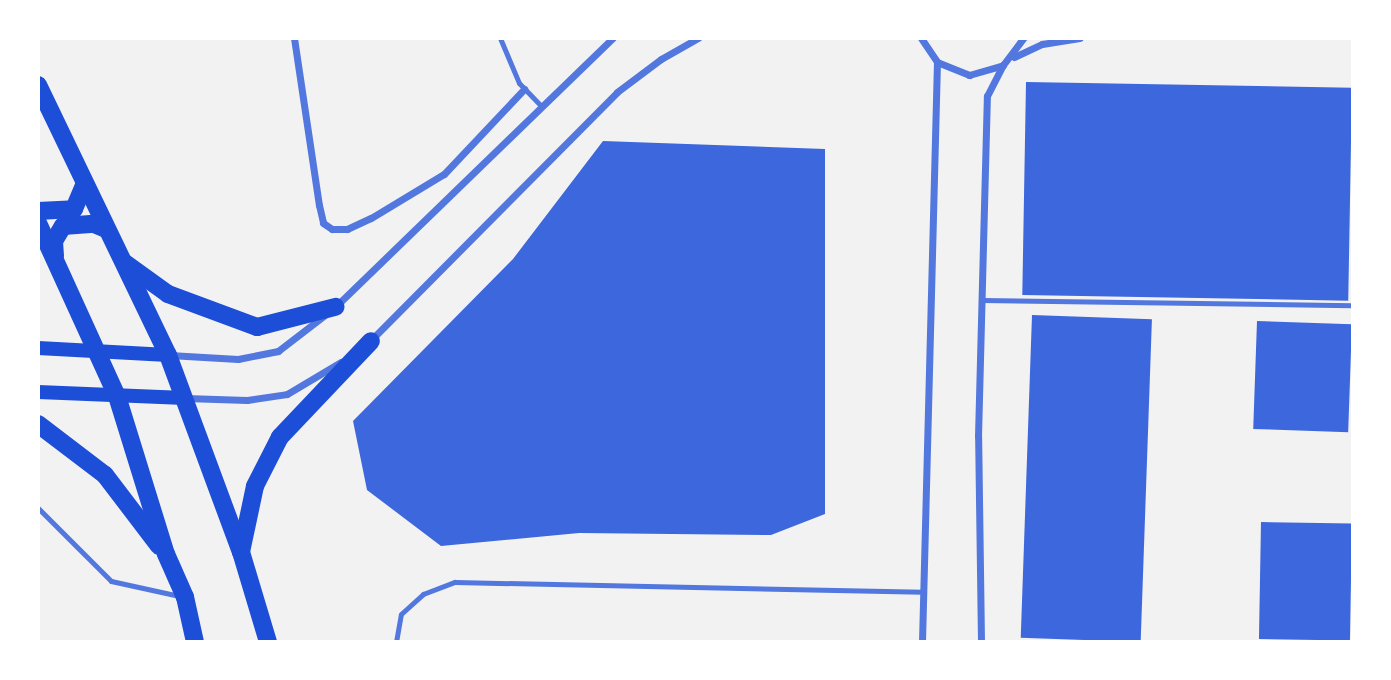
<!DOCTYPE html>
<html>
<head>
<meta charset="utf-8">
<style>
  body { margin:0 }
  #map { position:relative; width:1391px; height:680px; overflow:hidden; background:#f2f2f2; font-family:"Source Sans 3",sans-serif }
  div>[style] { position:absolute }
  .building>* { inset:0; background:#3d67dc; transform-origin:0 0 }
  .service>* { height:5px; margin:-2.5px; padding:0 2.5px; transform-origin:2.5px; border-radius:2.5px; background:#5277de }
  .minor>* { height:7px; margin:-3.5px; padding:0 3.5px; transform-origin:3.5px; border-radius:3.5px; background:#5277de }
  .secondary>* { height:14px; margin:-7px; padding:0 7px; transform-origin:7px; border-radius:7px; background:#1d4ed8 }
  .primary>* { height:18px; margin:-9px; padding:0 9px; transform-origin:9px; border-radius:9px; background:#1d4ed8 }
  span { translate:-50% -50%; white-space:nowrap; text-align:center; line-height:1.15; -webkit-text-stroke:6px #fff; paint-order:stroke }
  .frame { position:absolute; inset:0; border:40px solid #fff; pointer-events:none }
</style>
</head>
<body>
<div id="map">
  <div class="building">
    <div style="left:1026px;top:82px;width:326px;height:213px;rotate:1deg"></div>
    <div style="clip-path:polygon(603px 141px,825px 149px,825px 514px,771px 535px,579px 533px,441px 546px,367px 490px,353px 421px,513px 259px)"></div>
    <div style="left:1032px;top:315px;width:120px;height:323px;rotate:2deg"></div>
    <div style="left:1257px;top:321px;width:95px;height:108px;rotate:2deg"></div>
    <div style="left:1261px;top:522px;width:91px;height:117px;rotate:1deg"></div>
  </div>
  <div class="service">
    <div style="left:500px;top:38px;width:49px;rotate:67.1deg"></div>
    <div style="left:519px;top:83px;width:32px;rotate:46deg"></div>
    <div style="left:982px;top:300px;width:370px;rotate:0.8deg"></div>
    <div style="left:38px;top:508px;width:103px;rotate:45deg"></div>
    <div style="left:111px;top:581px;width:70px;rotate:12.4deg"></div>
    <div style="left:396px;top:642px;width:28px;rotate:-80deg"></div>
    <div style="left:401px;top:614px;width:30px;rotate:-42deg"></div>
    <div style="left:423px;top:594px;width:34px;rotate:-21deg"></div>
    <div style="left:455px;top:582px;width:467px;rotate:1.2deg"></div>
  </div>
  <div class="minor">
    <div style="left:294px;top:38px;width:169px;rotate:81.5deg"></div>
    <div style="left:319px;top:205px;width:18px;rotate:77deg"></div>
    <div style="left:323px;top:223px;width:11px;rotate:34deg"></div>
    <div style="left:332px;top:229px;width:15px"></div>
    <div style="left:347px;top:229px;width:26px;rotate:-25deg"></div>
    <div style="left:371px;top:218px;width:85px;rotate:-31.1deg"></div>
    <div style="left:444px;top:174px;width:117px;rotate:-46.7deg"></div>
    <div style="left:921px;top:38px;width:29px;rotate:56deg"></div>
    <div style="left:937px;top:62px;width:35px;rotate:22deg"></div>
    <div style="left:969px;top:75px;width:35px;rotate:-16deg"></div>
    <div style="left:1003px;top:65px;width:34px;rotate:-53deg"></div>
    <div style="left:1014px;top:57px;width:31px;rotate:-25deg"></div>
    <div style="left:1042px;top:44px;width:38px;rotate:-9deg"></div>
    <div style="left:335px;top:307px;width:387px;rotate:-44.1deg"></div>
    <div style="left:371px;top:340px;width:349px;rotate:-45.2deg"></div>
    <div style="left:617px;top:92px;width:55px;rotate:-36.9deg"></div>
    <div style="left:661px;top:59px;width:43px;rotate:-29.6deg"></div>
    <div style="left:169px;top:355px;width:69px;rotate:3.3deg"></div>
    <div style="left:238px;top:359px;width:41px;rotate:-11.3deg"></div>
    <div style="left:278px;top:351px;width:59px;rotate:-37.5deg"></div>
    <div style="left:185px;top:398px;width:62px;rotate:1.8deg"></div>
    <div style="left:247px;top:400px;width:40px;rotate:-8.5deg"></div>
    <div style="left:287px;top:394px;width:63px;rotate:-30.7deg"></div>
    <div style="left:922px;top:642px;width:580px;rotate:-88.52deg"></div>
    <div style="left:981px;top:642px;width:206px;rotate:-90.8deg"></div>
    <div style="left:978px;top:436px;width:340px;rotate:-88.5deg"></div>
    <div style="left:987px;top:96px;width:35px;rotate:-63deg"></div>
  </div>
  <div class="secondary">
    <div style="left:38px;top:348px;width:130px;rotate:3.1deg"></div>
    <div style="left:38px;top:392px;width:147px;rotate:2.3deg"></div>
  </div>
  <div class="primary">
    <div style="left:38px;top:85px;width:300px;rotate:64.3deg"></div>
    <div style="left:168px;top:355px;width:210px;rotate:69.7deg"></div>
    <div style="left:241px;top:552px;width:94px;rotate:73.3deg"></div>
    <div style="left:38px;top:211px;width:36px;rotate:-3deg"></div>
    <div style="left:74px;top:209px;width:26px;rotate:-67deg"></div>
    <div style="left:38px;top:223px;width:190px;rotate:65.5deg"></div>
    <div style="left:117px;top:396px;width:165px;rotate:72.8deg"></div>
    <div style="left:166px;top:554px;width:47px;rotate:66.2deg"></div>
    <div style="left:185px;top:597px;width:46px;rotate:77.5deg"></div>
    <div style="left:55px;top:256px;width:15px;rotate:-94deg"></div>
    <div style="left:54px;top:241px;width:17px;rotate:-59deg"></div>
    <div style="left:63px;top:226px;width:31px;rotate:-4deg"></div>
    <div style="left:94px;top:224px;width:13px;rotate:23deg"></div>
    <div style="left:125px;top:263px;width:53px;rotate:35.8deg"></div>
    <div style="left:168px;top:294px;width:95px;rotate:20.3deg"></div>
    <div style="left:257px;top:327px;width:81px;rotate:-14.4deg"></div>
    <div style="left:38px;top:424px;width:84px;rotate:37.3deg"></div>
    <div style="left:105px;top:475px;width:89px;rotate:52.7deg"></div>
    <div style="left:241px;top:552px;width:67px;rotate:-78deg"></div>
    <div style="left:255px;top:486px;width:55px;rotate:-63deg"></div>
    <div style="left:280px;top:437px;width:132px;rotate:-46.5deg"></div>
  </div>
  <div class="frame"></div>
</div>
</body>
</html>
